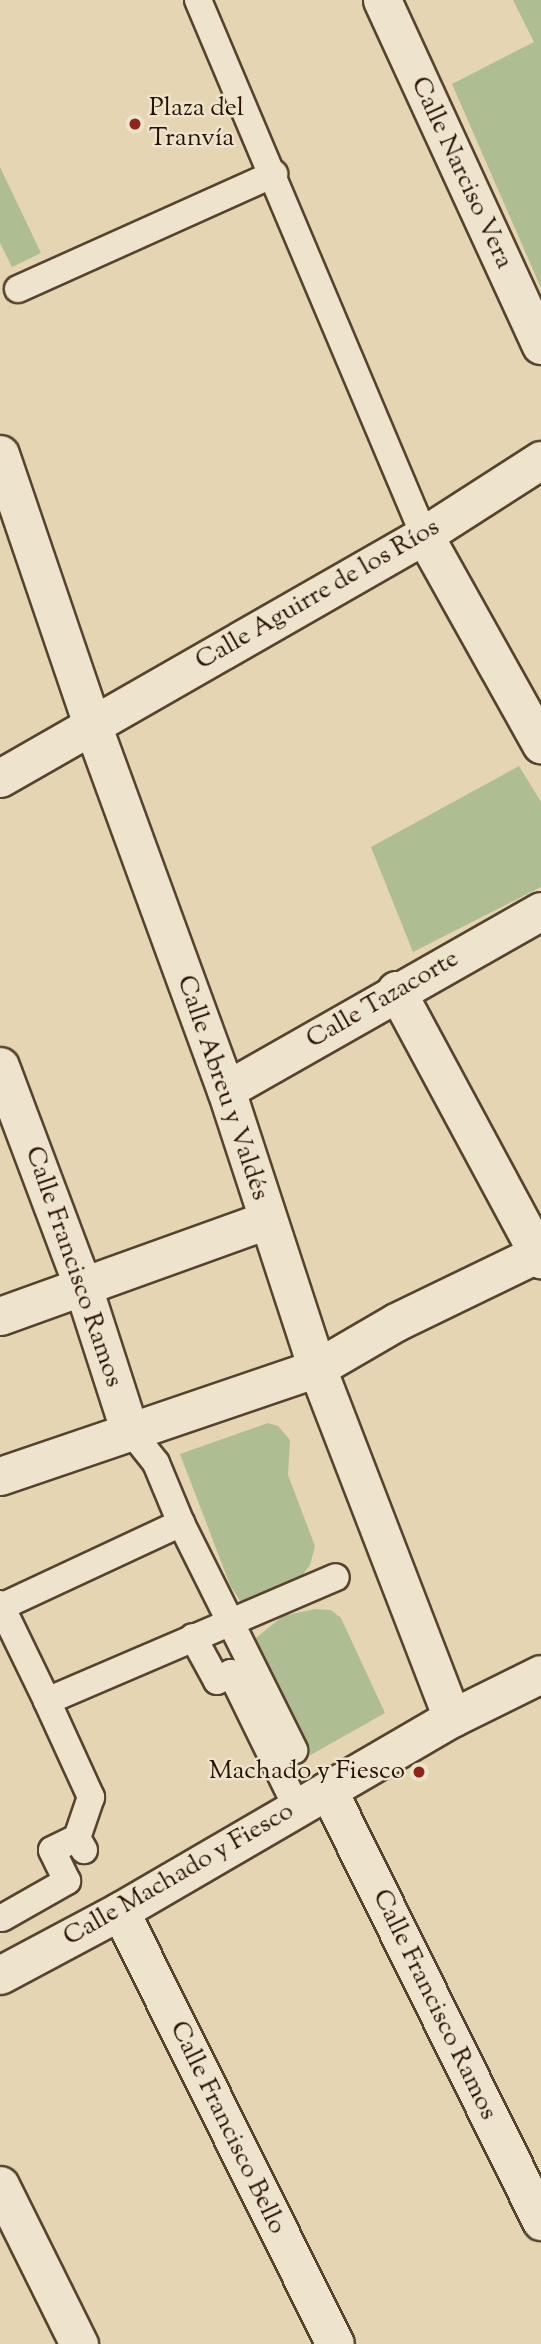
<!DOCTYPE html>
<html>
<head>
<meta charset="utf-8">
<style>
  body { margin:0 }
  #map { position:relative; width:541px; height:2344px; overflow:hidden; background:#e5d5b2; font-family:"Sorts Mill Goudy",serif }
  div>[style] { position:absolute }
  .green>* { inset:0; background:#aebe92 }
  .roads { filter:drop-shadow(2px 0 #56432e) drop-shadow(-2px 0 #56432e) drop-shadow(0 2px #56432e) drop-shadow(0 -2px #56432e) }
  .pedestrian>* { height:26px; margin:-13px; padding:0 13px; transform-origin:13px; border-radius:13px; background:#eee4cd }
  .minor>* { height:37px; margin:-18.5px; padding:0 18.5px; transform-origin:18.5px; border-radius:18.5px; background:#eee4cd }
  .dots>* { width:19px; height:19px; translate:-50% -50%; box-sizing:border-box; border:4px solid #eee4cd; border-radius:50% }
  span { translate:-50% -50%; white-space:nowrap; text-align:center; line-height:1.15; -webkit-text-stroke:5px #eee4cd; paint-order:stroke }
  .poi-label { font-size:26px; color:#271202 }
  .left { translate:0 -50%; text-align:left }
  .right { translate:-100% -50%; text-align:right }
  .street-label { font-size:26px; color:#271202 }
</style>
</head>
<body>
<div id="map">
  <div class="green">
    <div style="clip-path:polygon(513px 0,541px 0,541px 288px,452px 84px,534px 42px)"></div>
    <div style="clip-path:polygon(0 167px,41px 253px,12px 267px,0 243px)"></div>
    <div style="clip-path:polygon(519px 766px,541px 802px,541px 887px,413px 952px,371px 847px)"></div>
    <div style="clip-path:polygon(268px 1423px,278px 1426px,290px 1440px,288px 1475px,315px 1546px,310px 1565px,295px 1585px,242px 1604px,230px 1585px,180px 1454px)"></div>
    <div style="clip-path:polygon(315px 1609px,331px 1610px,341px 1618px,385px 1713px,307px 1757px,258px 1655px,256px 1638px,283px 1616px)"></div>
  </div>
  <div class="roads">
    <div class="pedestrian">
      <div style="left:198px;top:0;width:581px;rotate:67.1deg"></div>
      <div style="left:18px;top:289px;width:281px;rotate:-24.2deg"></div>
      <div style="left:129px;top:1429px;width:43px;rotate:51.5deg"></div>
      <div style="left:156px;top:1463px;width:65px;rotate:67.4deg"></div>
      <div style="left:0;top:1604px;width:108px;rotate:64.1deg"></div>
      <div style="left:47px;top:1701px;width:314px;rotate:-23.2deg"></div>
      <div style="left:1px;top:1607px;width:199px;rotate:-25deg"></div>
      <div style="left:181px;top:1523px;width:254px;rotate:63.5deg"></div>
      <div style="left:193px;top:1637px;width:50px;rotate:61.4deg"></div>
      <div style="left:217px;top:1681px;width:16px;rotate:-30deg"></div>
      <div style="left:231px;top:1673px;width:150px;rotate:63.9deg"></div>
      <div style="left:47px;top:1701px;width:106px;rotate:65.4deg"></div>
      <div style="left:91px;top:1797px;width:43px;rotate:108.9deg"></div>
      <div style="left:77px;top:1838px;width:14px;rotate:60deg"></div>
      <div style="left:2px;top:1918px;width:75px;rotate:-29.6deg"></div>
      <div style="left:67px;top:1881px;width:34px;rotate:-116deg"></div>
      <div style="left:52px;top:1850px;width:28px;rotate:-26deg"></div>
    </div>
    <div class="minor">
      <div style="left:382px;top:0;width:380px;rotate:65.3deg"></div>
      <div style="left:0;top:454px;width:288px;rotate:71.2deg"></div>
      <div style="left:93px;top:727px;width:387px;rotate:69.9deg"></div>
      <div style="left:226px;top:1090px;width:293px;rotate:71.9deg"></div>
      <div style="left:317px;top:1368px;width:375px;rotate:68.9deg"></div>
      <div style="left:424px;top:535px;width:240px;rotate:60.8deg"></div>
      <div style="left:0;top:778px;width:489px;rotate:-29.8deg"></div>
      <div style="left:424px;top:535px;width:139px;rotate:-32.7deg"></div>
      <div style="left:396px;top:990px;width:306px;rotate:61.7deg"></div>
      <div style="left:0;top:1066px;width:236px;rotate:69.4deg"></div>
      <div style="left:83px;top:1287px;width:149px;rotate:72.1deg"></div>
      <div style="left:226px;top:1090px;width:362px;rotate:-29.6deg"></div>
      <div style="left:0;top:1316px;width:283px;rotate:-19.8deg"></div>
      <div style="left:0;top:1476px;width:335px;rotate:-18.8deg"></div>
      <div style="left:317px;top:1368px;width:91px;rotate:-30.2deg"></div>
      <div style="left:396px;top:1322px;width:161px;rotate:-25.8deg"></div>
      <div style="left:328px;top:1790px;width:481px;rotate:63.7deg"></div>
      <div style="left:120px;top:1911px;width:483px;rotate:63.6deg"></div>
      <div style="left:0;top:1975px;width:136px;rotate:-28.1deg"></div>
      <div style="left:120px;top:1911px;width:384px;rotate:-30.2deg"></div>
      <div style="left:452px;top:1718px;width:99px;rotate:-26.3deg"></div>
      <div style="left:0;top:2185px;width:178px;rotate:63.6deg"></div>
    </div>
  </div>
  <div class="dots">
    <div style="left:135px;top:124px;background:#8f2418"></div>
    <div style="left:419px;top:1772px;background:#8f2418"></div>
  </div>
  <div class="poi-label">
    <span class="left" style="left:149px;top:124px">Plaza del<br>Tranvía</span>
    <span class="right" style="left:405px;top:1772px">Machado y Fiesco</span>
  </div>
  <div class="street-label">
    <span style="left:461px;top:173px;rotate:65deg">Calle Narciso Vera</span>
    <span style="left:318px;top:595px;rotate:-30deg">Calle Aguirre de los Ríos</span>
    <span style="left:383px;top:1000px;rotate:-30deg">Calle Tazacorte</span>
    <span style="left:222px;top:1088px;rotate:71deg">Calle Abreu y Valdés</span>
    <span style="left:73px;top:1267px;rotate:71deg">Calle Francisco Ramos</span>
    <span style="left:179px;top:1875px;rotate:-30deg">Calle Machado y Fiesco</span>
    <span style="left:434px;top:2005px;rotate:64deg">Calle Francisco Ramos</span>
    <span style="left:227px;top:2128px;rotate:64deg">Calle Francisco Bello</span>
  </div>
</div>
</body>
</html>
